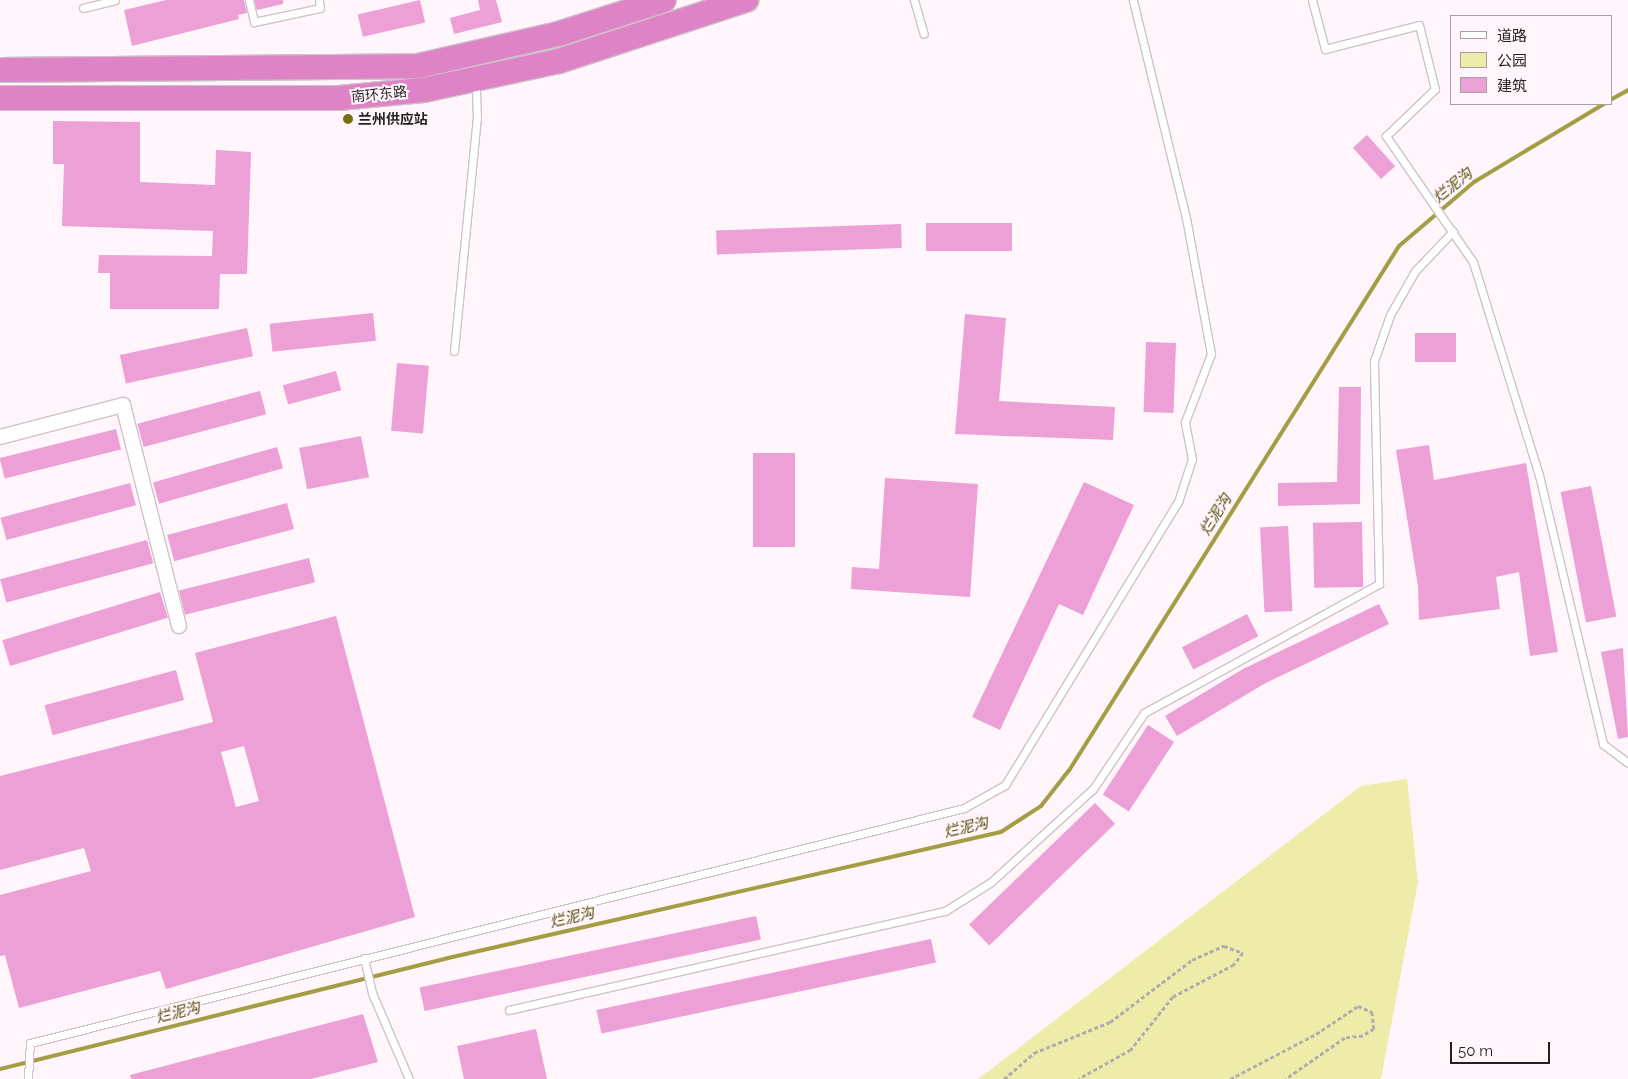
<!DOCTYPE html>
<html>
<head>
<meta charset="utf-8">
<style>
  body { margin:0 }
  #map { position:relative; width:1628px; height:1079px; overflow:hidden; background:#fff5fb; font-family:Raleway,"Noto Sans SC",sans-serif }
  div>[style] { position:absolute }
  .green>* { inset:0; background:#efecaa }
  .stream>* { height:4px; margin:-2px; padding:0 2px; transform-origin:2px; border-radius:2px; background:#a49d44 }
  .building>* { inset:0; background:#eca0d5; transform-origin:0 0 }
  .path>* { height:2.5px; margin-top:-1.25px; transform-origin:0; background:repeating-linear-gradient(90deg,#b2abaf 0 4px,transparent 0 6.5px) }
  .roads { filter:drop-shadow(1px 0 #cdc3ca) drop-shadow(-1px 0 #cdc3ca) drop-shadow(0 1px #cdc3ca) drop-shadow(0 -1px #cdc3ca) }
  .service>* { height:7px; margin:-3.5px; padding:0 3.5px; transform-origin:3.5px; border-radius:3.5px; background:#fff }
  .minor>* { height:14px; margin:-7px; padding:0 7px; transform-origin:7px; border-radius:7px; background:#fff }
  .trunk>* { height:24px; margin:-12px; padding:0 12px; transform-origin:12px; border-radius:12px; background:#de84c6 }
  .dots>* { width:14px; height:14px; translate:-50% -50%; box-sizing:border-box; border:2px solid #fff5fb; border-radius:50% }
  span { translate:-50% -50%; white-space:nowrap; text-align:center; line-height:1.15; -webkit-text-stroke:4px #fff5fb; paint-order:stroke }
  .street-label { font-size:14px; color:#221f21 }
  .poi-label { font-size:14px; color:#221f21; font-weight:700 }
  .left { translate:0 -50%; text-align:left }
  .water-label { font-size:15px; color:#4e4900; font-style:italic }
  .legend { position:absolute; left:1450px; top:15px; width:162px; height:90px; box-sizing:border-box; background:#fff5fb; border:1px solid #a79fa4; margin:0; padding:6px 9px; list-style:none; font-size:15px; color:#221f21 }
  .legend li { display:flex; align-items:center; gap:10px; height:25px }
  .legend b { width:25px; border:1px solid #a79fa4 }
  .scale { position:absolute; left:1450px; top:1042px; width:100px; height:22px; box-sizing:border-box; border:2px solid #221f21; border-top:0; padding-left:6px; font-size:15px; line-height:18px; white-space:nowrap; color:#221f21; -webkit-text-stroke:4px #fff5fb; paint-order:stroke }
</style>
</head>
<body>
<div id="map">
  <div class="green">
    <div style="clip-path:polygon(1407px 779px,1418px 882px,1381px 1079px,978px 1079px,1361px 786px)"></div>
  </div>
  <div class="stream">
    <div style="left:1612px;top:99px;width:18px;rotate:-29deg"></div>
    <div style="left:0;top:1069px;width:462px;rotate:-13.9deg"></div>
    <div style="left:448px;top:958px;width:567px;rotate:-12.84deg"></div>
    <div style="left:1001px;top:832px;width:48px;rotate:-33deg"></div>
    <div style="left:1041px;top:806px;width:47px;rotate:-51.9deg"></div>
    <div style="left:1070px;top:769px;width:618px;rotate:-57.83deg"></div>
    <div style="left:1399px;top:246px;width:99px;rotate:-40.5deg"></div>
    <div style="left:1474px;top:182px;width:152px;rotate:-31deg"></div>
  </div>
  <div class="building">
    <div style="clip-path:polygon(166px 0,244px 0,247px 13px,238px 15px,239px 19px,132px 46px,124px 10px)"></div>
    <div style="clip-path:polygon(254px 0,283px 0,283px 4px,257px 10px)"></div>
    <div style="left:420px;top:0;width:23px;height:64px;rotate:77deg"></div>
    <div style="clip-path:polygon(478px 0,496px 0,502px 22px,454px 34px,450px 18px,480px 10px)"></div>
    <div style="clip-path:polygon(53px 121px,140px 122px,140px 182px,215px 185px,216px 150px,251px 152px,247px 274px,220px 274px,219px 309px,110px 309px,110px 273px,98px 273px,99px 255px,212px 256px,213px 231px,62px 226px,64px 164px,53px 164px)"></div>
    <div style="left:1367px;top:135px;width:42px;height:19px;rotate:48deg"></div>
    <div style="left:1012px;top:223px;width:28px;height:86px;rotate:90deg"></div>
    <div style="left:901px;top:224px;width:24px;height:185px;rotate:88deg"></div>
    <div style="left:373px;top:313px;width:28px;height:104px;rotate:84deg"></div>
    <div style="clip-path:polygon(965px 314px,1006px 318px,999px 401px,1115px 407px,1113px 440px,955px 434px)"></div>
    <div style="left:247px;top:328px;width:29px;height:130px;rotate:78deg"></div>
    <div style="left:1415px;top:333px;width:41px;height:29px"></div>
    <div style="left:1146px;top:342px;width:30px;height:70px;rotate:2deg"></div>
    <div style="left:397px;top:363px;width:32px;height:68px;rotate:5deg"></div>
    <div style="left:336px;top:371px;width:20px;height:55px;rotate:75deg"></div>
    <div style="clip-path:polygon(1339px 387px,1361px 387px,1360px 504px,1278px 506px,1278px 483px,1337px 482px)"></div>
    <div style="left:260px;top:391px;width:24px;height:127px;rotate:75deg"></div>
    <div style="left:116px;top:429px;width:21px;height:120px;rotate:76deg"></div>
    <div style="left:361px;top:436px;width:42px;height:63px;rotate:79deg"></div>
    <div style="clip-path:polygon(1429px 445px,1434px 480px,1526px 463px,1558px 652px,1530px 656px,1519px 572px,1496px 577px,1500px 609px,1419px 620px,1418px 586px,1396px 450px)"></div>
    <div style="left:277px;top:447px;width:22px;height:129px;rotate:74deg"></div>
    <div style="left:753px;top:453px;width:42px;height:94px"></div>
    <div style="clip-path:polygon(885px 478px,978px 484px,970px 597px,851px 589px,852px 567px,879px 569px)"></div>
    <div style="clip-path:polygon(1084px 482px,1134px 505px,1083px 615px,1059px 604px,1000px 730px,972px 717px)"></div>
    <div style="left:130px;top:483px;width:23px;height:134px;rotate:75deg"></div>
    <div style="left:1591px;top:486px;width:133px;height:31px;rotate:79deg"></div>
    <div style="left:287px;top:503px;width:27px;height:124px;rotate:75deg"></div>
    <div style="left:1362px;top:522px;width:65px;height:49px;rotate:89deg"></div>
    <div style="left:1288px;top:526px;width:85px;height:28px;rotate:87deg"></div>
    <div style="left:147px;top:540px;width:24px;height:152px;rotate:75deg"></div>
    <div style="left:309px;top:558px;width:25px;height:134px;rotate:76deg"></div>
    <div style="left:160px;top:592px;width:27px;height:165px;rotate:73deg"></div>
    <div style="clip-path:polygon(1379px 604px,1389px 624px,1264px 684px,1177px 736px,1165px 716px,1243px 669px)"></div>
    <div style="left:1247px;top:614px;width:25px;height:73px;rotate:63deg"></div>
    <div style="clip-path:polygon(evenodd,336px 616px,415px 917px,166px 989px,160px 971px,19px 1008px,5px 955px,0 956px,0 895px,91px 871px,84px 848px,0 870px,0 776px,213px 722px,195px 653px,336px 616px,244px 746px,259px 801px,236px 807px,221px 752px,244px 746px)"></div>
    <div style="clip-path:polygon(1623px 648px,1628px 737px,1618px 739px,1601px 652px)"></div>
    <div style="left:176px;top:670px;width:31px;height:136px;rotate:75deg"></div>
    <div style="left:1148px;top:725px;width:31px;height:83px;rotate:33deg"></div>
    <div style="left:1095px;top:803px;width:29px;height:175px;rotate:46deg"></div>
    <div style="left:756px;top:916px;width:24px;height:344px;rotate:78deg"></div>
    <div style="left:931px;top:939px;width:24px;height:342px;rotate:78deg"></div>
    <div style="clip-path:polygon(363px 1014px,378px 1062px,311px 1079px,131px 1079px,130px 1075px)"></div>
    <div style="clip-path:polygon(536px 1029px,547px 1079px,464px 1079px,457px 1046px)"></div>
  </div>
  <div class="path">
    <div style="left:1004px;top:1079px;width:40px;rotate:-41deg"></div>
    <div style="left:1034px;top:1053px;width:82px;rotate:-22.2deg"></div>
    <div style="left:1110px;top:1022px;width:103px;rotate:-37.1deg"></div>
    <div style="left:1192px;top:960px;width:35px;rotate:-24deg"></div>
    <div style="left:1224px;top:946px;width:20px;rotate:20deg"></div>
    <div style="left:1243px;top:953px;width:15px;rotate:127deg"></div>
    <div style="left:1234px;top:965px;width:69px;rotate:152.3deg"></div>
    <div style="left:1173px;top:997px;width:68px;rotate:128.4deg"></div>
    <div style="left:1131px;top:1050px;width:60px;rotate:150.9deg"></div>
    <div style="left:1230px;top:1079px;width:97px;rotate:-27.6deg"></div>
    <div style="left:1316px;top:1034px;width:50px;rotate:-33.7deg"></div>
    <div style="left:1358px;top:1006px;width:15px;rotate:23deg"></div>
    <div style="left:1372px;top:1012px;width:17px;rotate:83deg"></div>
    <div style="left:1374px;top:1029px;width:13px;rotate:148deg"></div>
    <div style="left:1363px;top:1036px;width:18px;rotate:174deg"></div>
    <div style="left:1345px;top:1038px;width:72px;rotate:145.2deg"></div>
  </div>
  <div class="roads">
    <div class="service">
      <div style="left:249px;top:0;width:23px;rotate:77deg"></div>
      <div style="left:254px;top:22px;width:67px;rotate:-12deg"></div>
      <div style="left:320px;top:8px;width:8px;rotate:-97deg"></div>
      <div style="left:914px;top:0;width:35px;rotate:74deg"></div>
      <div style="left:1312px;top:0;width:51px;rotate:75.1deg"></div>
      <div style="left:1325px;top:49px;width:97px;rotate:-14.3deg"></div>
      <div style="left:1419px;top:25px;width:66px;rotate:76deg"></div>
      <div style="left:1435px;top:89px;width:68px;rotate:136.2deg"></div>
      <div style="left:1386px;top:136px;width:153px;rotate:55.4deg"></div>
      <div style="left:1473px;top:262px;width:223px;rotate:72.8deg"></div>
      <div style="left:1539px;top:475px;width:277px;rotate:76.6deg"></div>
      <div style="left:1603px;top:744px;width:31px;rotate:37deg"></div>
      <div style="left:83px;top:8px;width:33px;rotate:-14deg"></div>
      <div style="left:454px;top:351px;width:234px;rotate:-84.4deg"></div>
      <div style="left:477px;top:118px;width:35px;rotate:-92deg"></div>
      <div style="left:364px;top:958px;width:36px;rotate:77deg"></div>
      <div style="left:372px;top:993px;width:94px;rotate:66.7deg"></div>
      <div style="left:509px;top:1010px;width:447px;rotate:-12.8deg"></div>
      <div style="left:945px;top:911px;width:54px;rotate:-32.2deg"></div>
      <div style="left:991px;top:882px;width:138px;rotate:-42.4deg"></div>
      <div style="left:1093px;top:789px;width:92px;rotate:-56.1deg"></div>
      <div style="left:1144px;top:713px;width:268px;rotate:-28.8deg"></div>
      <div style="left:1379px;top:584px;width:223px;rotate:-91.3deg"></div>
      <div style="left:1374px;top:361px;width:49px;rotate:-70.8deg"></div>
      <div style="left:1390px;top:315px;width:51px;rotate:-60.4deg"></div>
      <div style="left:1415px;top:271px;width:55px;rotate:-46.5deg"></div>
      <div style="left:28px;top:1079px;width:36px;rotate:-87deg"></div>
      <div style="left:30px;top:1043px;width:963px;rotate:-14.12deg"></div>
      <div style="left:964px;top:808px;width:47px;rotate:-29.3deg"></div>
      <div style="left:1005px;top:785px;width:332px;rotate:-58.6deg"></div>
      <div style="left:1178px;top:502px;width:45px;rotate:-72deg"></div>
      <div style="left:1192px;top:459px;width:38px;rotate:-101deg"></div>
      <div style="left:1185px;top:422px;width:73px;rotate:-69.1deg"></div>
      <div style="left:1211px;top:354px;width:138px;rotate:-100.4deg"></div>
      <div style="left:1186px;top:218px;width:224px;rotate:-103.7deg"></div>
    </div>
    <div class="minor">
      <div style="left:0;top:437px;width:127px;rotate:-14.6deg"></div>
      <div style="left:123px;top:405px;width:228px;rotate:75.8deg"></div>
    </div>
    <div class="trunk">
      <div style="left:0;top:70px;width:418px;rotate:-0.5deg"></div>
      <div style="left:418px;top:66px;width:144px;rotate:-12.9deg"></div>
      <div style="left:558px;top:34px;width:111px;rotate:-17.8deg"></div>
      <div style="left:0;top:98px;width:339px"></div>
      <div style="left:339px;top:98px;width:85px;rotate:-5.4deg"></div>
      <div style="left:424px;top:90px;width:138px;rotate:-12.1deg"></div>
      <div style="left:559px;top:61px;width:197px;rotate:-18.1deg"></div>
    </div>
  </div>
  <div class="dots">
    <div style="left:348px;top:119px;background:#767010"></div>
  </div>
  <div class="street-label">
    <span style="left:379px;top:94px;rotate:-6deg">南环东路</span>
  </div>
  <div class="poi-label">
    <span class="left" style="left:358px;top:119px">兰州供应站</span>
  </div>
  <div class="water-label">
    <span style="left:1453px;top:186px;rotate:-39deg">烂泥沟</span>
    <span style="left:1216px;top:515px;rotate:-58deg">烂泥沟</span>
    <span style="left:966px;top:828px;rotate:-13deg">烂泥沟</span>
    <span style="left:572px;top:918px;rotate:-13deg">烂泥沟</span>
    <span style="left:178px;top:1013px;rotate:-14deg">烂泥沟</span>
  </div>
  <ul class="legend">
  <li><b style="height:6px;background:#fff"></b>道路</li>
  <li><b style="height:14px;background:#efecaa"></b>公园</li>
  <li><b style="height:14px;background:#eca0d5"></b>建筑</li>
  </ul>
  <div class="scale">50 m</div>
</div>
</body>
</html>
